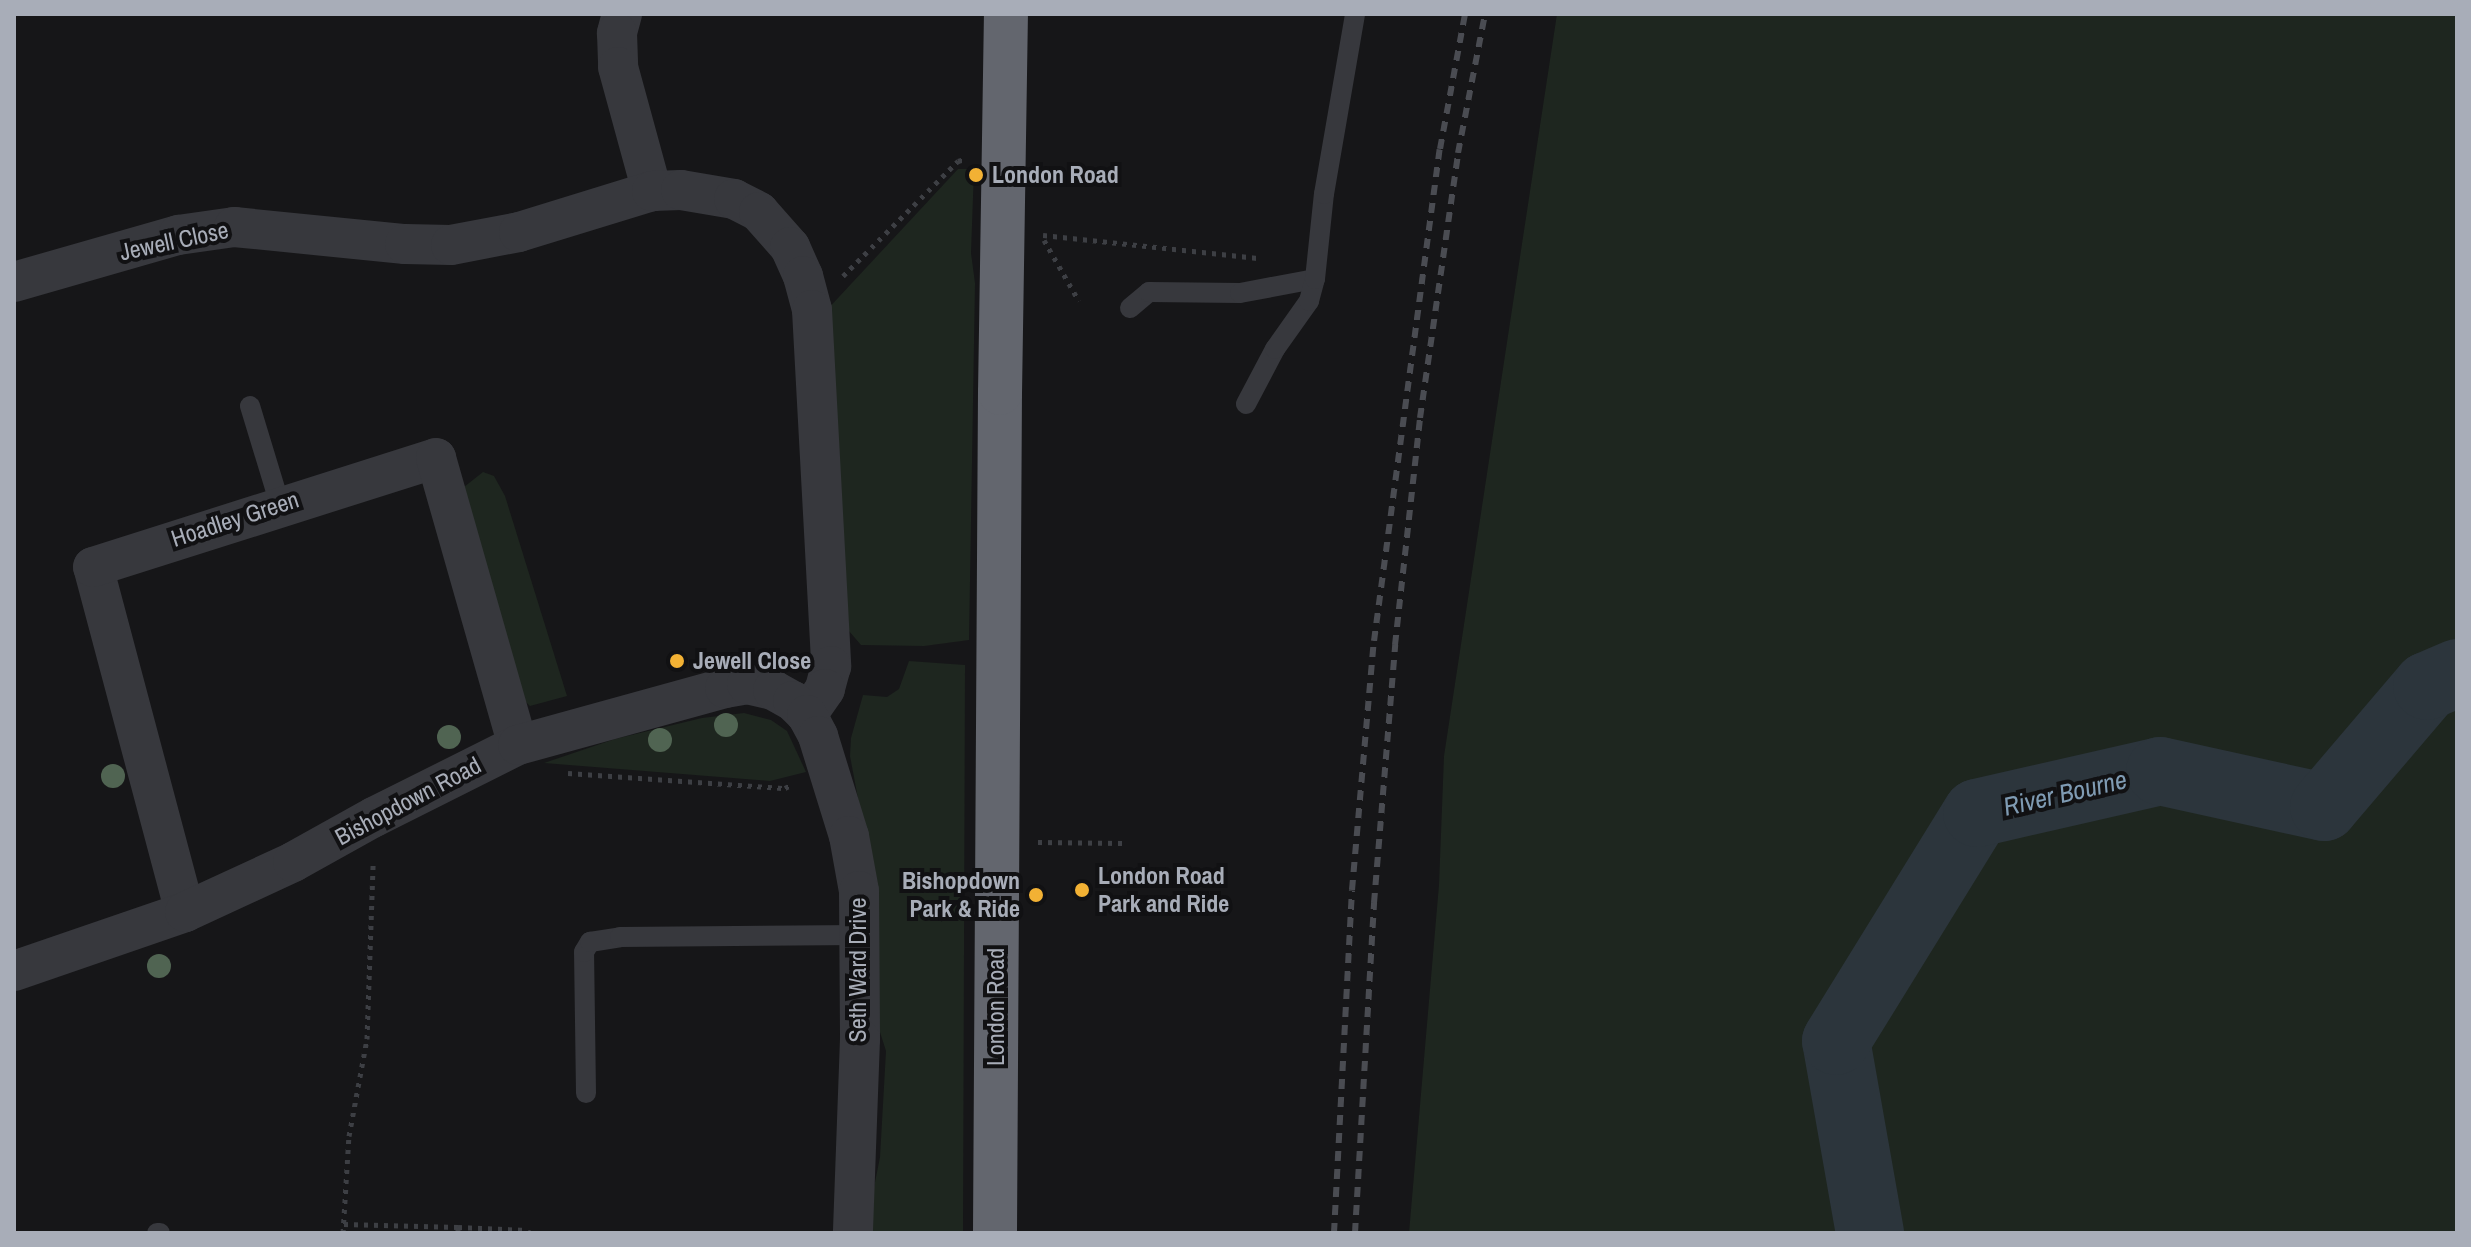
<!DOCTYPE html>
<html>
<head>
<meta charset="utf-8">
<style>
  body { margin:0 }
  #map { position:relative; width:2471px; height:1247px; overflow:hidden; background:#161618; font-family:"Archivo Narrow",sans-serif }
  div>[style] { position:absolute }
  .green>* { inset:0; background:#1e261f }
  .river>* { height:68px; margin:-34px; padding:0 34px; transform-origin:34px; border-radius:34px; background:#2c353c }
  .path>* { height:5px; margin-top:-2.5px; transform-origin:0; background:repeating-linear-gradient(90deg,#3d3f44 0 4px,transparent 0 10px) }
  .lane>* { height:20px; margin:-10px; padding:0 10px; transform-origin:10px; border-radius:10px; background:#37383d }
  .street>* { height:40px; margin:-20px; padding:0 20px; transform-origin:20px; border-radius:20px; background:#37383d }
  .highway>* { height:44px; margin:-22px; padding:0 22px; transform-origin:22px; border-radius:22px; background:#63666e }
  .rail>* { height:6px; margin-top:-3px; transform-origin:0; background:repeating-linear-gradient(90deg,#4a4c52 0 10px,transparent 0 18px) }
  .trees>* { width:24px; height:24px; margin:-12px; border-radius:50%; background:#506452 }
  .dots>* { width:22px; height:22px; translate:-50% -50%; box-sizing:border-box; border:4px solid #111113; border-radius:50% }
  span { translate:-50% -50%; white-space:nowrap; text-align:center; line-height:1.15; -webkit-text-stroke:8px #111113; paint-order:stroke }
  .poi-label { font-size:24px; color:#a8adb8; font-weight:700 }
  .left { translate:0 -50%; text-align:left }
  .right { translate:-100% -50%; text-align:right }
  .street-label { font-size:24px; color:#a8adb8 }
  .water-label { font-size:26px; color:#7f9bb3; font-style:italic }
  .frame { position:absolute; inset:0; border:16px solid #a8adb8; pointer-events:none }
</style>
</head>
<body>
<div id="map">
  <div class="green">
    <div style="clip-path:polygon(1557px 14px,2457px 14px,2457px 1233px,1409px 1233px,1439px 885px,1444px 756px)"></div>
    <div style="clip-path:polygon(958px 169px,974px 169px,971px 253px,975px 283px,969px 640px,924px 646px,861px 645px,849px 631px,825px 312px)"></div>
    <div style="clip-path:polygon(483px 472px,494px 476px,505px 496px,567px 696px,530px 706px,524px 700px,464px 487px)"></div>
    <div style="clip-path:polygon(909px 661px,965px 665px,963px 1233px,865px 1233px,880px 1157px,886px 1051px,874px 1013px,866px 841px,850px 756px,851px 738px,863px 695px,887px 697px,899px 689px)"></div>
    <div style="clip-path:polygon(744px 713px,771px 720px,787px 731px,806px 772px,770px 781px,544px 763px,615px 739px,702px 718px)"></div>
  </div>
  <div class="river">
    <div style="left:1870px;top:1233px;width:195px;rotate:-100deg"></div>
    <div style="left:1836px;top:1041px;width:268px;rotate:-58.3deg"></div>
    <div style="left:1977px;top:813px;width:188px;rotate:-12.9deg"></div>
    <div style="left:2160px;top:771px;width:168px;rotate:12.4deg"></div>
    <div style="left:2324px;top:807px;width:159px;rotate:-49.6deg"></div>
    <div style="left:2427px;top:686px;width:33px;rotate:-23deg"></div>
  </div>
  <div class="path">
    <div style="left:1043px;top:235px;width:218px;rotate:6.1deg"></div>
    <div style="left:1044px;top:240px;width:70px;rotate:60.2deg"></div>
    <div style="left:843px;top:276px;width:163px;rotate:-45deg"></div>
    <div style="left:958px;top:161px;width:7px;rotate:-16deg"></div>
    <div style="left:568px;top:773px;width:218px;rotate:4deg"></div>
    <div style="left:785px;top:788px;width:9px;rotate:-27deg"></div>
    <div style="left:1038px;top:842px;width:84px;rotate:0.7deg"></div>
    <div style="left:344px;top:1224px;width:114px;rotate:1.5deg"></div>
    <div style="left:458px;top:1227px;width:6px;rotate:90deg"></div>
    <div style="left:458px;top:1227px;width:70px;rotate:2.5deg"></div>
    <div style="left:528px;top:1230px;width:3px;rotate:72deg"></div>
    <div style="left:343px;top:1233px;width:97px;rotate:-86.5deg"></div>
    <div style="left:349px;top:1136px;width:99px;rotate:-79.5deg"></div>
    <div style="left:367px;top:1039px;width:176px;rotate:-88deg"></div>
  </div>
  <div class="lane">
    <div style="left:1130px;top:308px;width:25px;rotate:-40deg"></div>
    <div style="left:1149px;top:292px;width:91px;rotate:0.6deg"></div>
    <div style="left:1240px;top:293px;width:76px;rotate:-10.6deg"></div>
    <div style="left:1246px;top:404px;width:62px;rotate:-62.2deg"></div>
    <div style="left:1275px;top:349px;width:59px;rotate:-54.7deg"></div>
    <div style="left:1309px;top:301px;width:23px;rotate:-75deg"></div>
    <div style="left:1315px;top:279px;width:85px;rotate:-84deg"></div>
    <div style="left:1324px;top:194px;width:183px;rotate:-80.2deg"></div>
    <div style="left:250px;top:406px;width:103px;rotate:73.1deg"></div>
    <div style="left:586px;top:1093px;width:141px;rotate:-90.8deg"></div>
    <div style="left:584px;top:952px;width:12px;rotate:-59deg"></div>
    <div style="left:590px;top:942px;width:30px;rotate:-9deg"></div>
    <div style="left:620px;top:937px;width:239px;rotate:-0.5deg"></div>
    <div style="left:157px;top:1233px;width:3px"></div>
  </div>
  <div class="street">
    <div style="left:622px;top:14px;width:20px;rotate:105deg"></div>
    <div style="left:617px;top:33px;width:34px;rotate:88deg"></div>
    <div style="left:618px;top:67px;width:129px;rotate:74.7deg"></div>
    <div style="left:14px;top:282px;width:171px;rotate:-16deg"></div>
    <div style="left:178px;top:235px;width:57px;rotate:-8.1deg"></div>
    <div style="left:234px;top:227px;width:172px;rotate:5.7deg"></div>
    <div style="left:405px;top:244px;width:46px;rotate:1.2deg"></div>
    <div style="left:451px;top:245px;width:69px;rotate:-10.8deg"></div>
    <div style="left:519px;top:232px;width:139px;rotate:-17.1deg"></div>
    <div style="left:652px;top:191px;width:29px;rotate:-2deg"></div>
    <div style="left:681px;top:190px;width:54px;rotate:9.6deg"></div>
    <div style="left:734px;top:199px;width:28px;rotate:27deg"></div>
    <div style="left:759px;top:212px;width:47px;rotate:48.5deg"></div>
    <div style="left:790px;top:247px;width:32px;rotate:66deg"></div>
    <div style="left:803px;top:276px;width:35px;rotate:75deg"></div>
    <div style="left:812px;top:310px;width:357px;rotate:86.9deg"></div>
    <div style="left:831px;top:666px;width:24px;rotate:105deg"></div>
    <div style="left:825px;top:689px;width:32px;rotate:125deg"></div>
    <div style="left:185px;top:912px;width:357px;rotate:-104.9deg"></div>
    <div style="left:93px;top:567px;width:360px;rotate:-17.6deg"></div>
    <div style="left:436px;top:458px;width:298px;rotate:74.1deg"></div>
    <div style="left:14px;top:971px;width:181px;rotate:-19deg"></div>
    <div style="left:185px;top:912px;width:119px;rotate:-24.8deg"></div>
    <div style="left:293px;top:862px;width:93px;rotate:-29.1deg"></div>
    <div style="left:374px;top:817px;width:161px;rotate:-26.6deg"></div>
    <div style="left:518px;top:745px;width:215px;rotate:-15.4deg"></div>
    <div style="left:725px;top:688px;width:22px;rotate:-10deg"></div>
    <div style="left:747px;top:684px;width:27px;rotate:13deg"></div>
    <div style="left:773px;top:690px;width:23px;rotate:29deg"></div>
    <div style="left:793px;top:701px;width:20px;rotate:45deg"></div>
    <div style="left:807px;top:715px;width:24px;rotate:62deg"></div>
    <div style="left:818px;top:736px;width:105px;rotate:72.8deg"></div>
    <div style="left:849px;top:836px;width:56px;rotate:79.7deg"></div>
    <div style="left:859px;top:891px;width:148px;rotate:89.6deg"></div>
    <div style="left:860px;top:1039px;width:194px;rotate:92.1deg"></div>
  </div>
  <div class="highway">
    <div style="left:995px;top:1233px;width:840px;rotate:-89.66deg"></div>
    <div style="left:1000px;top:393px;width:379px;rotate:-89.1deg"></div>
  </div>
  <div class="rail">
    <div style="left:1334px;top:1233px;width:343px;rotate:-87deg"></div>
    <div style="left:1352px;top:890px;width:250px;rotate:-85deg"></div>
    <div style="left:1374px;top:641px;width:496px;rotate:-82.4deg"></div>
    <div style="left:1440px;top:149px;width:137px;rotate:-79.5deg"></div>
    <div style="left:1355px;top:1233px;width:331px;rotate:-86.7deg"></div>
    <div style="left:1374px;top:903px;width:259px;rotate:-85.3deg"></div>
    <div style="left:1395px;top:645px;width:228px;rotate:-83.7deg"></div>
    <div style="left:1420px;top:418px;width:268px;rotate:-81.8deg"></div>
    <div style="left:1458px;top:153px;width:142px;rotate:-79deg"></div>
  </div>
  <div class="trees">
    <div style="left:726px;top:725px"></div>
    <div style="left:449px;top:737px"></div>
    <div style="left:660px;top:740px"></div>
    <div style="left:113px;top:776px"></div>
    <div style="left:159px;top:966px"></div>
  </div>
  <div class="dots">
    <div style="left:976px;top:175px;background:#f2b134"></div>
    <div style="left:677px;top:661px;background:#f2b134"></div>
    <div style="left:1082px;top:890px;background:#f2b134"></div>
    <div style="left:1036px;top:895px;background:#f2b134"></div>
  </div>
  <div class="poi-label">
    <span class="left" style="left:992px;top:175px">London Road</span>
    <span class="left" style="left:693px;top:661px">Jewell Close</span>
    <span class="left" style="left:1098px;top:890px">London Road<br>Park and Ride</span>
    <span class="right" style="left:1020px;top:895px">Bishopdown<br>Park &amp; Ride</span>
  </div>
  <div class="street-label">
    <span style="left:174px;top:241px;rotate:-12deg">Jewell Close</span>
    <span style="left:235px;top:519px;rotate:-18deg">Hoadley Green</span>
    <span style="left:408px;top:801px;rotate:-28deg">Bishopdown Road</span>
    <span style="left:858px;top:970px;rotate:-90deg">Seth Ward Drive</span>
    <span style="left:996px;top:1007px;rotate:-90deg">London Road</span>
  </div>
  <div class="water-label">
    <span style="left:2065px;top:793px;rotate:-13deg">River Bourne</span>
  </div>
  <div class="frame"></div>
</div>
</body>
</html>
